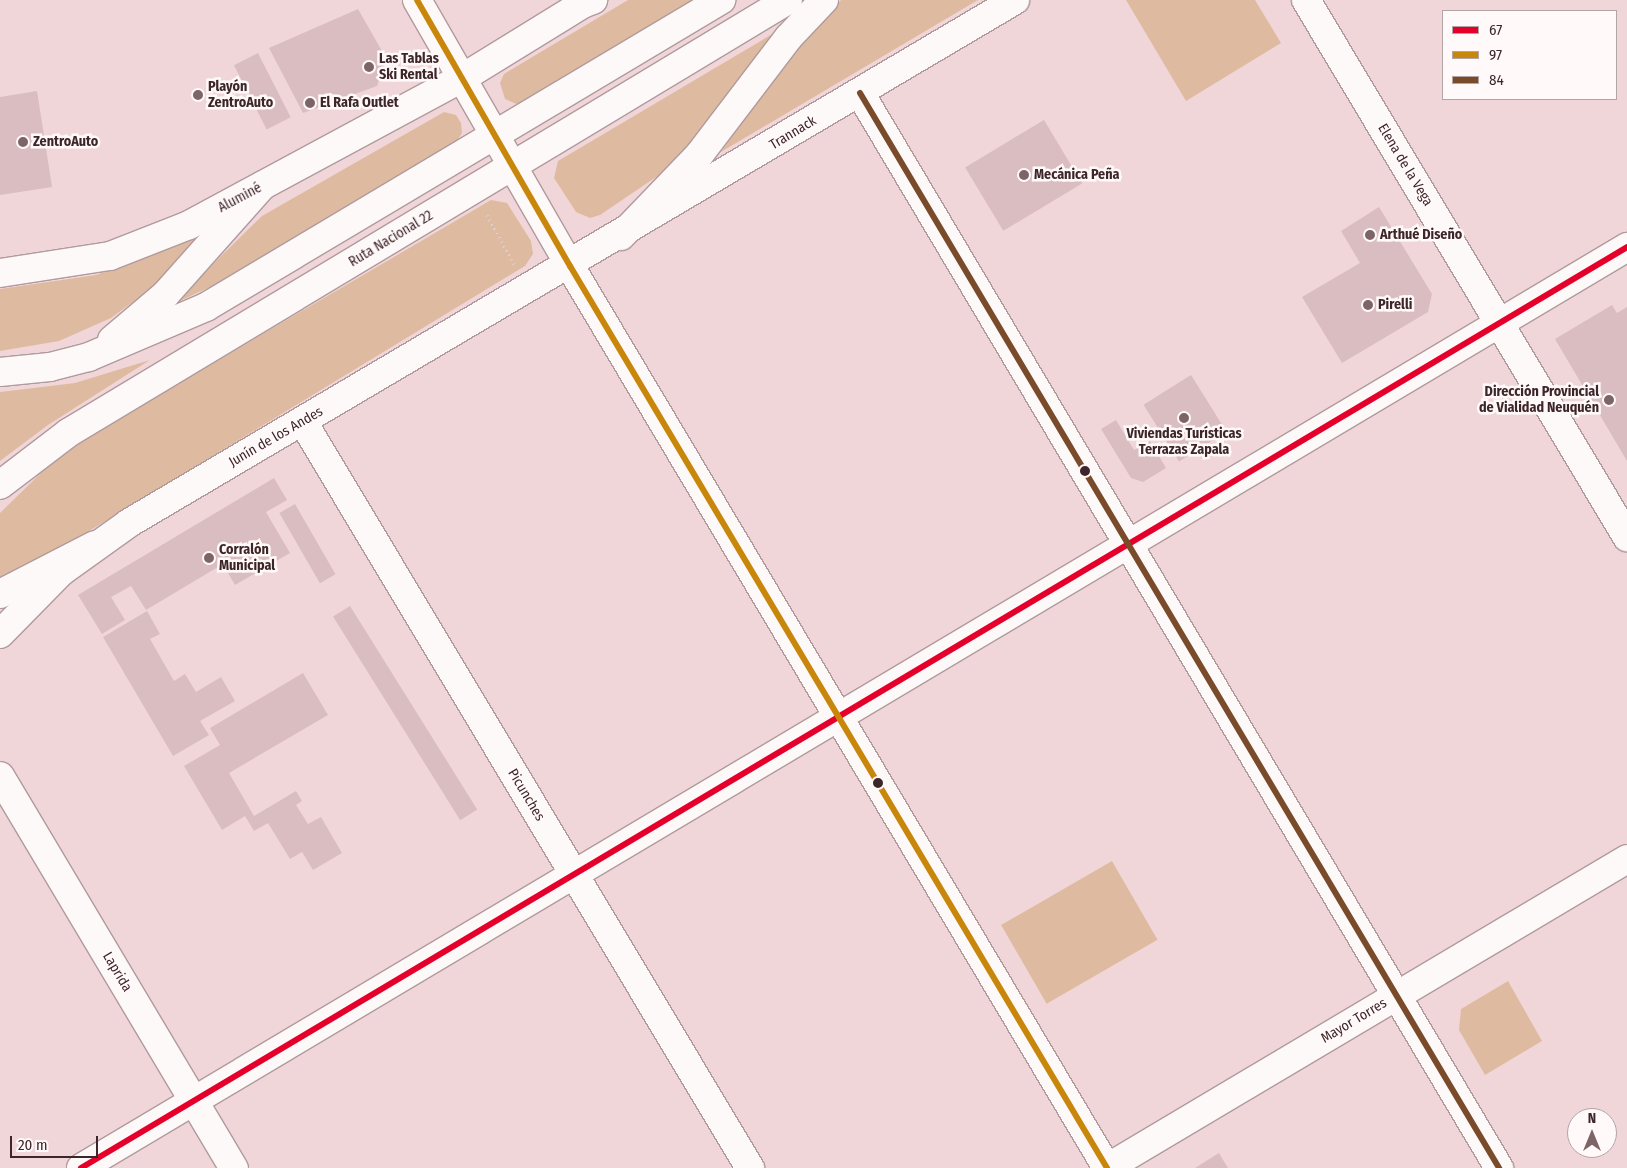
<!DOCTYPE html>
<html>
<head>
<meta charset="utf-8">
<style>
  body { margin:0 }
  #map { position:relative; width:1627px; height:1168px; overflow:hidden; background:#f1d6d9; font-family:"Fira Sans Condensed",sans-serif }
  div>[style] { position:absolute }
  .green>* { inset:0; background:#debba0; transform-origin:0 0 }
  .building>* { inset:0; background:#d9bdc0; transform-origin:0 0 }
  .path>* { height:3px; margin-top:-1.5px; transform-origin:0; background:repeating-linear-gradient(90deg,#ddd4d5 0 1px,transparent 0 5px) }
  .roads { filter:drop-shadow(1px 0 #b09a9c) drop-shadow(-1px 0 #b09a9c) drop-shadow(0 1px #b09a9c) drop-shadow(0 -1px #b09a9c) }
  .minor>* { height:28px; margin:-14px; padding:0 14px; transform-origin:14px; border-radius:14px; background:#fdf9f9 }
  .major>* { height:28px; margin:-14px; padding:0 14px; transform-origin:14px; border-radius:14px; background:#fdf9f9 }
  .bus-1>* { height:6px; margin:-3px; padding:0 3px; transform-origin:3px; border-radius:3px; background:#e4002b }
  .bus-2>* { height:6px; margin:-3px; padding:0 3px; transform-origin:3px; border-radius:3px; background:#c8860a }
  .bus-3>* { height:6px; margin:-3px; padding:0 3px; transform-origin:3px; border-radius:3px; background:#7a4b2a }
  .dots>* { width:14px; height:14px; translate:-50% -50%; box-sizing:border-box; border:2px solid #fff9f9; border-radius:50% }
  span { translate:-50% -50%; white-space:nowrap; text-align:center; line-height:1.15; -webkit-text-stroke:5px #fff9f9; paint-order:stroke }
  .poi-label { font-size:14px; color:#3d2629; font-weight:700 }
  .left { translate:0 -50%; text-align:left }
  .right { translate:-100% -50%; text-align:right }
  .street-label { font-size:14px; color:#3d2629 }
  .legend { position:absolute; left:1442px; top:10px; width:175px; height:90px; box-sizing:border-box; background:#fff9f9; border:1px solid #b1a5a6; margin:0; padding:6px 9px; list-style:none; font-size:15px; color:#3d2629 }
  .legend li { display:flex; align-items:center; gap:10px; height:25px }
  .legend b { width:25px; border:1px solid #b1a5a6 }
  .north { position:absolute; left:1567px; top:1108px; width:50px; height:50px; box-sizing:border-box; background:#fff9f9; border:1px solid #b1a5a6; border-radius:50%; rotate:0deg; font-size:14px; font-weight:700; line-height:20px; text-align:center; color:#3d2629 }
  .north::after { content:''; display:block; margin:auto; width:18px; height:22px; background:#7c6467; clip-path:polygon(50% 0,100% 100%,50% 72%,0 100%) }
  .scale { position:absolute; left:10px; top:1136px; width:88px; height:22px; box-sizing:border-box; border:2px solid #3d2629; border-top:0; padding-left:6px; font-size:15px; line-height:18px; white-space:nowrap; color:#3d2629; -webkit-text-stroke:4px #fff9f9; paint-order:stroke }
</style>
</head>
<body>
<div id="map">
  <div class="green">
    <div style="clip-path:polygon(628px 0,692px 0,528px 100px,516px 104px,505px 99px,500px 83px,504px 74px)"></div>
    <div style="clip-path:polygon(841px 0,978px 0,721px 152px,792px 52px)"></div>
    <div style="clip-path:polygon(1126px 0,1255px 0,1281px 43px,1186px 101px)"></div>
    <div style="clip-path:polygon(774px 33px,722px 108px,668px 169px,600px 215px,590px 218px,576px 212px,554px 178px,558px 161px)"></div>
    <div style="clip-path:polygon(444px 112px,456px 115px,461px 123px,462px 133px,455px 144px,223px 281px,171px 305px,262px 216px)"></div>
    <div style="clip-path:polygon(491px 200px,507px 203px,531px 241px,533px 254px,525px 266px,71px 542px,0 580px,0 513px,46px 468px,94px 433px)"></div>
    <div style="clip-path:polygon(197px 237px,160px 282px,111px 318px,59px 341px,0 351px,0 289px,96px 275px)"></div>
    <div style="clip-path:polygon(150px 360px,48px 425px,0 461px,0 392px,75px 383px)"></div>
    <div style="left:1112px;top:861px;width:91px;height:128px;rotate:60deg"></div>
    <div style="clip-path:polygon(1508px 981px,1542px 1041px,1485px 1075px,1459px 1030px,1461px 1009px)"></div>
  </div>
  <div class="building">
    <div style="clip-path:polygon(358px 9px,386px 58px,377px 86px,303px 113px,269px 48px)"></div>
    <div style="left:258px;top:53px;width:72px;height:27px;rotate:63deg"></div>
    <div style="clip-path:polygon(37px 91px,52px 187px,0 195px,0 97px)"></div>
    <div style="left:1044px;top:120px;width:74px;height:92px;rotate:59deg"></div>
    <div style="clip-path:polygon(1379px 207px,1432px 294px,1428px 312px,1342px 363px,1302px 297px,1360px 263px,1341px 231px)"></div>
    <div style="clip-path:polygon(1612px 305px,1617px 313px,1627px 307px,1627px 461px,1555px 339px)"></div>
    <div style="left:1191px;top:375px;width:67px;height:56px;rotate:58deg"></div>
    <div style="clip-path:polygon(1116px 420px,1134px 450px,1150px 441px,1166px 468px,1143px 482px,1131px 478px,1101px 429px)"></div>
    <div style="clip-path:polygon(274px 478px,287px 500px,266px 512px,290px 553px,235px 585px,223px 564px,146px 610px,131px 586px,111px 597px,125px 620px,102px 634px,78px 595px)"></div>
    <div style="left:295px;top:504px;width:81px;height:18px;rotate:60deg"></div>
    <div style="left:350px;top:606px;width:240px;height:20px;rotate:58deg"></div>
    <div style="clip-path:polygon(147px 611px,160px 634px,150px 639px,174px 681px,185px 674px,196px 692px,221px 677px,235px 701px,200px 721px,209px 735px,173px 756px,103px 637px)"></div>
    <div style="clip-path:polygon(303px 673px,328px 715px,229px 773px,254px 816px,296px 791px,302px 801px,296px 805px,308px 824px,321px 817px,342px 853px,313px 870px,302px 852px,290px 859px,268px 823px,254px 831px,245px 816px,222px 830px,184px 766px,220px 745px,210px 728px)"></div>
    <div style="clip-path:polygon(1219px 1153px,1228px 1168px,1195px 1168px)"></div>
  </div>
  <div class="path">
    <div style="left:487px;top:215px;width:56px;rotate:61.1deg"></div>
  </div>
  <div class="roads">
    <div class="minor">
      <div style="left:1306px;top:0;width:626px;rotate:59.13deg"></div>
      <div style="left:860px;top:93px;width:1251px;rotate:59.27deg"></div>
      <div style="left:0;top:273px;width:111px;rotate:-8.8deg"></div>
      <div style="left:110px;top:256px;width:85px;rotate:-21.4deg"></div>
      <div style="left:189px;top:225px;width:312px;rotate:-28.3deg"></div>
      <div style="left:464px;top:77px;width:147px;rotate:-31.6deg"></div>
      <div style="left:303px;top:422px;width:870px;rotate:59.07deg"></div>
      <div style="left:0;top:634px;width:88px;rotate:-45.5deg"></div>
      <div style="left:62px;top:571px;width:82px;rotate:-35.6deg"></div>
      <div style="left:129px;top:523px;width:1029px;rotate:-30.55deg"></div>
      <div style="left:0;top:776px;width:457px;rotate:59.2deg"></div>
      <div style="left:81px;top:1168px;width:1800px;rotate:-30.78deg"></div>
      <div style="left:1107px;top:1168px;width:605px;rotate:-30.72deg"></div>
    </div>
    <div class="major">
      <div style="left:417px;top:0;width:307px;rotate:60.1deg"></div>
      <div style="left:570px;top:266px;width:1050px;rotate:59.23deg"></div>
      <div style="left:582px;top:4px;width:12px;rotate:-20deg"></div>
      <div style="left:621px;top:236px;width:112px;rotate:-46.1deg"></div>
      <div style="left:699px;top:155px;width:148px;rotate:-52.7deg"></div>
      <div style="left:789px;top:37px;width:51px;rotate:-46.6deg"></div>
      <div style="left:112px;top:340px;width:70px;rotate:-40.3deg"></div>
      <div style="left:165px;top:295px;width:146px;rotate:-48.3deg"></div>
      <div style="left:0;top:372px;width:50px;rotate:-5.7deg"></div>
      <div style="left:50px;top:367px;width:40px;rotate:-14.4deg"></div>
      <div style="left:89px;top:357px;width:127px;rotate:-23.1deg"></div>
      <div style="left:206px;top:307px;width:600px;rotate:-30.8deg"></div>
      <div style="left:0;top:485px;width:86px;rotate:-37.4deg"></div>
      <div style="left:68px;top:433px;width:840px;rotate:-31.02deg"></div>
      <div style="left:0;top:594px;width:107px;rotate:-27.3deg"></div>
    </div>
  </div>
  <div class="bus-1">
    <div style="left:81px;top:1168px;width:1800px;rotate:-30.78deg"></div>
  </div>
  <div class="bus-2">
    <div style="left:417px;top:0;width:307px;rotate:60.1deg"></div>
    <div style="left:570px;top:266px;width:1050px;rotate:59.23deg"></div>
  </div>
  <div class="bus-3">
    <div style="left:860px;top:93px;width:1251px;rotate:59.27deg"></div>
  </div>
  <div class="dots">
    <div style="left:369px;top:67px;background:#7c6467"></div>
    <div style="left:198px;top:95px;background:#7c6467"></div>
    <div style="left:310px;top:103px;background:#7c6467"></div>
    <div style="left:23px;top:142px;background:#7c6467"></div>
    <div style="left:1024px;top:175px;background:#7c6467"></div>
    <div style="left:1370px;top:235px;background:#7c6467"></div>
    <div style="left:1368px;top:305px;background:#7c6467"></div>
    <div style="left:1609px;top:400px;background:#7c6467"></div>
    <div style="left:1184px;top:418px;background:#7c6467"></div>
    <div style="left:1085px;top:471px;background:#3d2629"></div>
    <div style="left:209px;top:558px;background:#7c6467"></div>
    <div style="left:878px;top:783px;background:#3d2629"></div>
  </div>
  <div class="poi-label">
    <span class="left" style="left:379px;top:67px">Las Tablas<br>Ski Rental</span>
    <span class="left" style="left:208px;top:95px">Playón<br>ZentroAuto</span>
    <span class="left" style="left:320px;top:103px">El Rafa Outlet</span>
    <span class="left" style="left:33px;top:142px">ZentroAuto</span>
    <span class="left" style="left:1034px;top:175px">Mecánica Peña</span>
    <span class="left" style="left:1380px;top:235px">Arthué Diseño</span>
    <span class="left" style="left:1378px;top:305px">Pirelli</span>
    <span class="right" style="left:1599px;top:400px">Dirección Provincial<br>de Vialidad Neuquén</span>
    <span style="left:1184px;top:442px">Viviendas Turísticas<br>Terrazas Zapala</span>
    <span class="left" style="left:219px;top:558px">Corralón<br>Municipal</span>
  </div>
  <div class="street-label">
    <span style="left:793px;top:133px;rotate:-31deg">Trannack</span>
    <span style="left:1405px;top:165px;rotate:59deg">Elena de la Vega</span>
    <span style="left:240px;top:198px;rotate:-28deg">Aluminé</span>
    <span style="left:391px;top:239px;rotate:-31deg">Ruta Nacional 22</span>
    <span style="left:276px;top:437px;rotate:-30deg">Junín de los Andes</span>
    <span style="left:526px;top:795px;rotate:59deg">Picunches</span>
    <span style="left:117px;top:972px;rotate:59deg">Laprida</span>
    <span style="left:1354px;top:1021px;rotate:-31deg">Mayor Torres</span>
  </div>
  <ul class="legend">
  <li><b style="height:6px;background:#e4002b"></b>67</li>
  <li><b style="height:6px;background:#c8860a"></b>97</li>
  <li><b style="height:6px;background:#7a4b2a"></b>84</li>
  </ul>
  <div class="north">N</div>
  <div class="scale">20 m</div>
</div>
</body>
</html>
